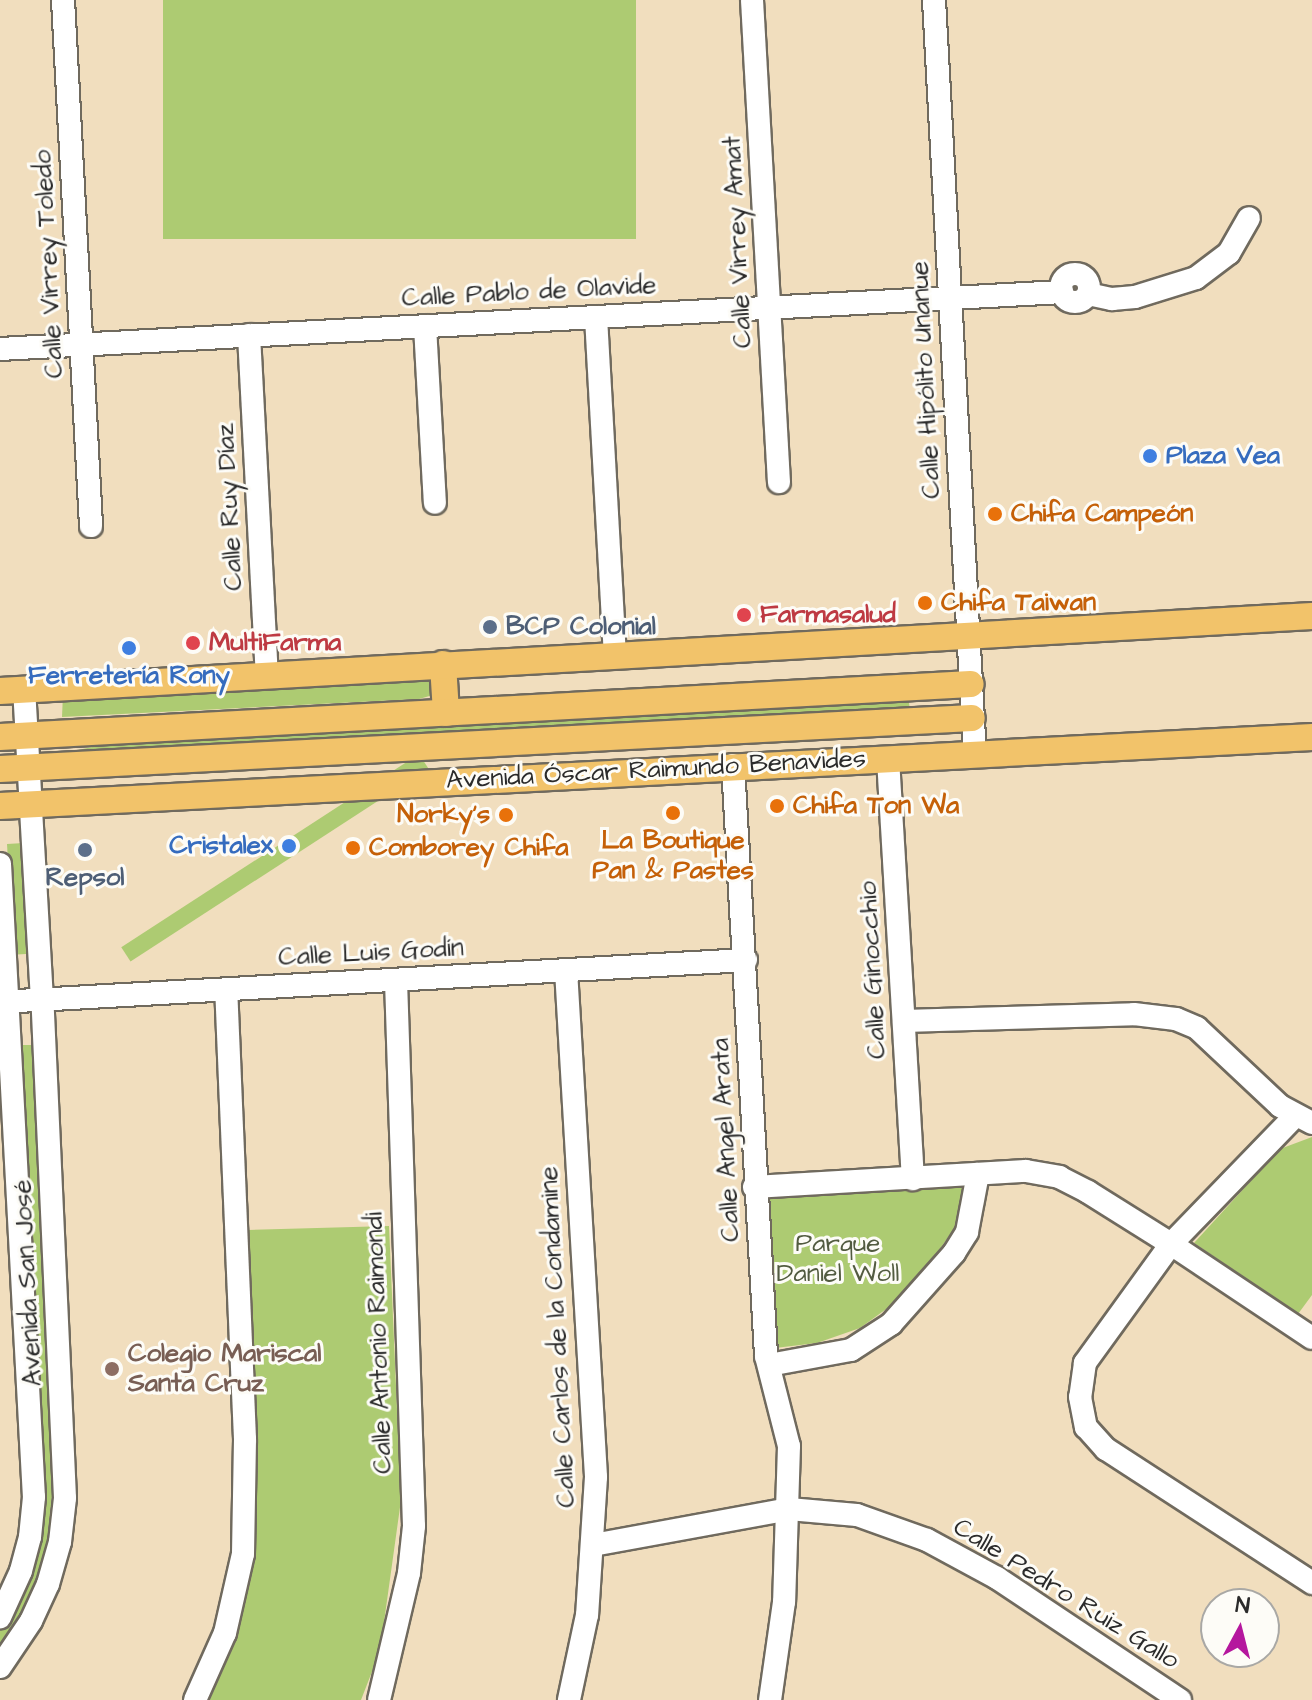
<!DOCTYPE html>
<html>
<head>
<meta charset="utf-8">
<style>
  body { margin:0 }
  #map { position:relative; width:1312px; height:1700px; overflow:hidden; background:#f1debe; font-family:"Architects Daughter",sans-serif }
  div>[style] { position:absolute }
  .green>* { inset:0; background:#adcb72; transform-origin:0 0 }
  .roads { filter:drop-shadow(2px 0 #706a5e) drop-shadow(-2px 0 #706a5e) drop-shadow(0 2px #706a5e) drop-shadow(0 -2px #706a5e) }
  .minor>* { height:22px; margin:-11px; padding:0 11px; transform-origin:11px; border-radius:11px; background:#fff }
  .minor>.ring { margin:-11px; padding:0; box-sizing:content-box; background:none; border:22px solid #fff; border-radius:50% }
  .major>* { height:26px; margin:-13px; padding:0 13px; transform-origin:13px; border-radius:13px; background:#f2c36a }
  .dots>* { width:22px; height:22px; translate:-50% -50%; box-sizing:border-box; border:4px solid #fdfcf7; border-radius:50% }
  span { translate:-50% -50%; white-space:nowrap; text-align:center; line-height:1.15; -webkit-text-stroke:6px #fdfcf7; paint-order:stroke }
  .street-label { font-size:26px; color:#2b2b2b }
  .shop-label { font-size:26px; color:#366cbe; font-weight:700 }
  .left { translate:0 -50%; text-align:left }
  .right { translate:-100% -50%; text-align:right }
  .food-label { font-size:26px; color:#c56008; font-weight:700 }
  .health-label { font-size:26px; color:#be3a42; font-weight:700 }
  .service-label { font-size:26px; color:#4e5e75; font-weight:700 }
  .park-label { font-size:26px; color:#525b40 }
  .education-label { font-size:26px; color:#785e54; font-weight:700 }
  .north { position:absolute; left:1200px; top:1588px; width:80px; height:80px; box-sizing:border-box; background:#fdfcf7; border:2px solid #a9a8a5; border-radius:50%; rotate:7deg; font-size:22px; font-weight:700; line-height:32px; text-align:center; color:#2b2b2b }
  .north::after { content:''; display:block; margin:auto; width:28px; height:36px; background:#b5179e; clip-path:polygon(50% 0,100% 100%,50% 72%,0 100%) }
</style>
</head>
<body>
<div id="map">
  <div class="green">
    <div style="left:163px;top:0;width:473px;height:239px"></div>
    <div style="clip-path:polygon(422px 672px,433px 681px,433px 695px,419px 699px,62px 717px,63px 694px)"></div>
    <div style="clip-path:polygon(908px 695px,910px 711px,68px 752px,156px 734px)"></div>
    <div style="left:419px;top:754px;width:17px;height:355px;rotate:57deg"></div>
    <div style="left:24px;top:843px;width:111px;height:17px;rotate:87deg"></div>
    <div style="clip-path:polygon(16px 1045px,34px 1045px,56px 1460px,43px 1578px,0 1659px,0 1621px,35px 1526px)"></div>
    <div style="clip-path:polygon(1312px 1137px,1312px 1295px,1298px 1314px,1194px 1243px,1280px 1149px)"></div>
    <div style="clip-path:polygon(966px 1180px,960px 1220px,940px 1249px,889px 1307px,860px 1328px,817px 1343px,775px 1348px,763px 1195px)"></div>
    <div style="clip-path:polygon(389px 1226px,401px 1500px,380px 1651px,361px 1700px,209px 1700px,235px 1638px,252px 1560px,256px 1446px,248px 1230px)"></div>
  </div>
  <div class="roads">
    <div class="minor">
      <div style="left:63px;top:0;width:527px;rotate:86.95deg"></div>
      <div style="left:752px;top:0;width:483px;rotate:86.8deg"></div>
      <div style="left:934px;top:0;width:757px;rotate:86.9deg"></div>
      <div class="ring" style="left:1061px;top:274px;width:6px;height:6px"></div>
      <div style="left:1088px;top:294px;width:25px;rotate:12deg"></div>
      <div style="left:1112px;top:299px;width:23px;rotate:-5deg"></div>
      <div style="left:1135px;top:297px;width:64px;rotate:-17.3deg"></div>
      <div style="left:1196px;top:278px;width:41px;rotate:-37.1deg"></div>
      <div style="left:1229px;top:253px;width:40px;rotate:-60.3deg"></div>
      <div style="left:596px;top:317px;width:338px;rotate:86.8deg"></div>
      <div style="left:425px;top:326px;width:177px;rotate:86.8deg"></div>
      <div style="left:249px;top:335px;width:340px;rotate:87deg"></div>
      <div style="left:0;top:349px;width:1064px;rotate:-3.07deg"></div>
      <div style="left:888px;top:759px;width:421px;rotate:86.6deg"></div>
      <div style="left:733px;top:765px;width:592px;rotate:86.8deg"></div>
      <div style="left:766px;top:1356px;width:93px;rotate:75.7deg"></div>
      <div style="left:789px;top:1446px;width:156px;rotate:91.8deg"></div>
      <div style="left:784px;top:1602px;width:99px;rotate:98.1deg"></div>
      <div style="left:0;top:864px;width:634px;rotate:86.93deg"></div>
      <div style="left:34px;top:1497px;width:40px;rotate:95.7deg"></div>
      <div style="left:30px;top:1537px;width:35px;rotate:105deg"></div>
      <div style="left:21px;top:1571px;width:51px;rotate:114.5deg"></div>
      <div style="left:566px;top:970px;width:508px;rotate:86.61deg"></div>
      <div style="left:596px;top:1477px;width:138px;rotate:93.7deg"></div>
      <div style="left:587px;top:1615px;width:87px;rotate:102deg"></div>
      <div style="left:0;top:1002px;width:747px;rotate:-3.22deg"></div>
      <div style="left:904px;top:1021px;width:230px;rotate:-1.7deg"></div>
      <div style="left:1134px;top:1014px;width:42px;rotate:6.8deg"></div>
      <div style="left:1176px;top:1019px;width:23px;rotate:23deg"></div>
      <div style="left:1197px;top:1028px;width:114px;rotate:43.2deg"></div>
      <div style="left:1280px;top:1106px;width:36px;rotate:28deg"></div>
      <div style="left:1295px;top:1116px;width:178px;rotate:134.1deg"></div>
      <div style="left:1171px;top:1244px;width:147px;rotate:125.9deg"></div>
      <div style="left:1085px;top:1363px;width:34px;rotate:98deg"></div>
      <div style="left:1080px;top:1397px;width:31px;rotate:79deg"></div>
      <div style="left:1086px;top:1427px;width:30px;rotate:48deg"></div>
      <div style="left:1106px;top:1449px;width:246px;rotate:33deg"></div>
      <div style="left:754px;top:1187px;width:272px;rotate:-3.4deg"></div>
      <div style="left:1026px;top:1171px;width:34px;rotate:10deg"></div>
      <div style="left:1059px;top:1177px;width:33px;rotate:27deg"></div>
      <div style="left:1088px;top:1192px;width:98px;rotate:32.1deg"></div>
      <div style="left:1171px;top:1244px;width:169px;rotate:33.7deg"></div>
      <div style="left:769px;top:1365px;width:83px;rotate:-10.4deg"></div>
      <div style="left:851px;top:1350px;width:48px;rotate:-33deg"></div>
      <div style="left:891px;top:1324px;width:95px;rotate:-48.4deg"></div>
      <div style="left:954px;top:1253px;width:25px;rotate:-58deg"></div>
      <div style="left:967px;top:1232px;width:59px;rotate:-79.3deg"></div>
      <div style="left:593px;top:1545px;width:199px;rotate:-10.4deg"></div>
      <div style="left:789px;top:1509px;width:68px;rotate:5deg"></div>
      <div style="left:857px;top:1515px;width:74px;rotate:19.7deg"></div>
      <div style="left:927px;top:1540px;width:80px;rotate:28.5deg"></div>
      <div style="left:997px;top:1578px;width:220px;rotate:33.7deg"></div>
      <div style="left:0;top:1667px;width:55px;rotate:-56deg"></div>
      <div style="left:31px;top:1621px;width:41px;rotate:-65.3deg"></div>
      <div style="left:48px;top:1584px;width:44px;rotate:-74.1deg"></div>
      <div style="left:60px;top:1542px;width:44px;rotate:-83.5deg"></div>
      <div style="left:65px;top:1498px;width:499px;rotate:-92.6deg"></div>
      <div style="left:42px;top:1000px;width:312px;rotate:-93.3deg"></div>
      <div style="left:195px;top:1700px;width:73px;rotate:-65.9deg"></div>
      <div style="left:225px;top:1633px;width:81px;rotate:-77.2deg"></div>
      <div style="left:243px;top:1554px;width:115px;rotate:-89deg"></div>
      <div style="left:245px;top:1439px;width:450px;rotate:-92.4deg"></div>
      <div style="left:379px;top:1700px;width:130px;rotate:-76.7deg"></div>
      <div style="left:409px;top:1573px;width:47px;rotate:-83.9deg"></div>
      <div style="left:414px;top:1526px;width:546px;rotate:-91.89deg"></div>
    </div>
    <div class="major">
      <div style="left:443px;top:664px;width:49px;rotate:86.5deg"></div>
      <div style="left:0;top:691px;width:1314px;rotate:-3.27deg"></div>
      <div style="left:0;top:737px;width:972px;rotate:-3.12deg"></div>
      <div style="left:0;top:769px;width:973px;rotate:-3deg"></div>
      <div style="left:0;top:806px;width:1314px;rotate:-3.01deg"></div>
    </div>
  </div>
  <div class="dots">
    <div style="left:1150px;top:456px;background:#3f7fe0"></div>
    <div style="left:995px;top:514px;background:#e8710a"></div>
    <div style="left:925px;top:603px;background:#e8710a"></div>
    <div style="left:744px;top:615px;background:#e0444e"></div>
    <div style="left:490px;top:627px;background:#5c6f8a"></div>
    <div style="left:193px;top:643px;background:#e0444e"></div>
    <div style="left:129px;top:648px;background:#3f7fe0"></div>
    <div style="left:777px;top:806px;background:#e8710a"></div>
    <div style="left:673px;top:813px;background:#e8710a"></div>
    <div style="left:506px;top:815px;background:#e8710a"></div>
    <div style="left:289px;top:846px;background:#3f7fe0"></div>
    <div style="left:353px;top:848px;background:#e8710a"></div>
    <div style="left:85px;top:850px;background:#5c6f8a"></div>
    <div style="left:112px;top:1369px;background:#8d6e63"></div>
  </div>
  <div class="street-label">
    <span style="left:738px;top:242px;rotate:-93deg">Calle Virrey Amat</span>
    <span style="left:49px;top:264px;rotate:-93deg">Calle Virrey Toledo</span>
    <span style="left:529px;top:292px;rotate:-3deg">Calle Pablo de Olavide</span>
    <span style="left:926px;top:380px;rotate:-93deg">Calle Hipólito Unanue</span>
    <span style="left:230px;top:507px;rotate:-93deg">Calle Ruy Díaz</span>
    <span style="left:656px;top:770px;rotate:-3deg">Avenida Óscar Raimundo Benavides</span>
    <span style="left:371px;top:953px;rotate:-3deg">Calle Luis Godín</span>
    <span style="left:873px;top:970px;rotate:-93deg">Calle Ginocchio</span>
    <span style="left:726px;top:1140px;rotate:-93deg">Calle Angel Arata</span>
    <span style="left:28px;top:1283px;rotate:-93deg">Avenida San José</span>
    <span style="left:558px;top:1337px;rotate:-93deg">Calle Carlos de la Condamine</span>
    <span style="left:379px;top:1343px;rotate:-92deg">Calle Antonio Raimondi</span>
    <span style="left:1066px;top:1594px;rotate:32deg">Calle Pedro Ruiz Gallo</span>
  </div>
  <div class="shop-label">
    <span class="left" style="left:1166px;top:456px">Plaza Vea</span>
    <span style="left:129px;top:676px">Ferretería Rony</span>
    <span class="right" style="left:273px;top:846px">Cristalex</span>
  </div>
  <div class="food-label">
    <span class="left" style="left:1011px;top:514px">Chifa Campeón</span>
    <span class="left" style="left:941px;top:603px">Chifa Taiwan</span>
    <span class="left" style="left:793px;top:806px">Chifa Ton Wa</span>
    <span class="right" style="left:490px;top:815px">Norky's</span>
    <span style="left:673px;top:856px">La Boutique<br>Pan &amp; Pastes</span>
    <span class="left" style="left:369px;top:848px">Comborey Chifa</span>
  </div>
  <div class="health-label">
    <span class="left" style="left:760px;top:615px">Farmasalud</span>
    <span class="left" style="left:209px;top:643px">MultiFarma</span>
  </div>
  <div class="service-label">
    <span class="left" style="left:506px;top:627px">BCP Colonial</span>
    <span style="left:85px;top:878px">Repsol</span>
  </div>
  <div class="park-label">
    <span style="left:838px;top:1259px">Parque<br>Daniel Woll</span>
  </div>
  <div class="education-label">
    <span class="left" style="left:128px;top:1369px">Colegio Mariscal<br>Santa Cruz</span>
  </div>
  <div class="north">N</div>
</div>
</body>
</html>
